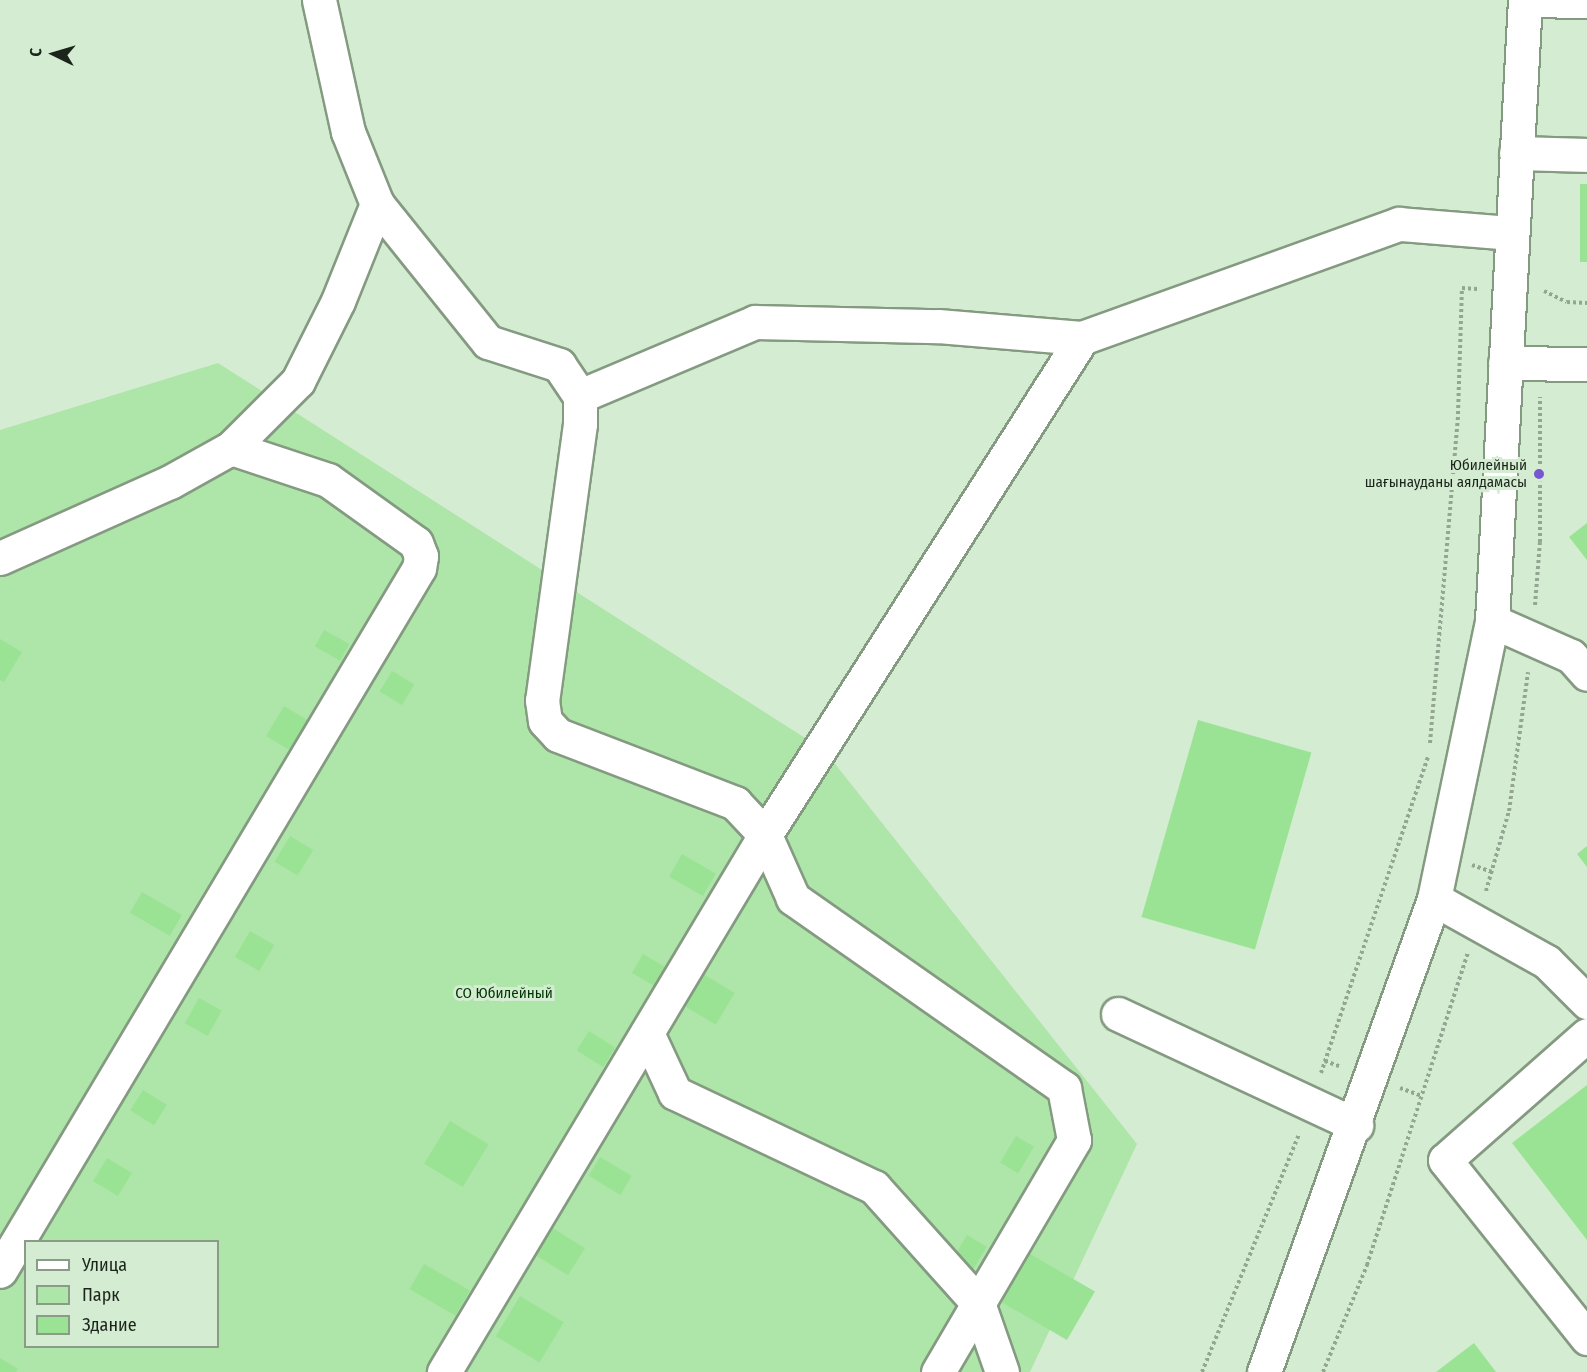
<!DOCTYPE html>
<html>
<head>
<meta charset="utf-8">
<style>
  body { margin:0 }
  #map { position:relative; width:1587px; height:1372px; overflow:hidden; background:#d4ecd1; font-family:"Fira Sans Condensed",sans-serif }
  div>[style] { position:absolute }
  .green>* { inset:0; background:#aee5a9 }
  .building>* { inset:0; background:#9be394; transform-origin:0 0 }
  .path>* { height:4px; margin-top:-2px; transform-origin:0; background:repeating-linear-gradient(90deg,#93a691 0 3px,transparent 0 6px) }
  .roads { filter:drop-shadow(2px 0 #849a81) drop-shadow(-2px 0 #849a81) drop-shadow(0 2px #849a81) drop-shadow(0 -2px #849a81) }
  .minor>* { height:33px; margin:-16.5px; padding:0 16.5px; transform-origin:16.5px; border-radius:16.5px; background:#fff }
  .dots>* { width:16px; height:16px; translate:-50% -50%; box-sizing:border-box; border:3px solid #d4ecd1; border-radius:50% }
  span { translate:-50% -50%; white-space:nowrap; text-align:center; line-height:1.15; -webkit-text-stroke:6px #d4ecd1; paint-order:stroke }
  .poi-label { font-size:15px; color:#1c251b }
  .right { translate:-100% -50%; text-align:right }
  .park-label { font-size:15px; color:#013501 }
  .legend { position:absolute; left:24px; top:1240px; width:195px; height:108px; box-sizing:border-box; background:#d4ecd1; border:2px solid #8a9c88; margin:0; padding:8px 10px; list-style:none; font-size:18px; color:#1c251b }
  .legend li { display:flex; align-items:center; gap:12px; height:30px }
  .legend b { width:30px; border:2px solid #8a9c88 }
  .north { position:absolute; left:24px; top:24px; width:60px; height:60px; -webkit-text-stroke:4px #d4ecd1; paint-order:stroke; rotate:275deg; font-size:16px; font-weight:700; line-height:24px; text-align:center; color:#1c251b }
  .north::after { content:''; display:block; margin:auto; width:21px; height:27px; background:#1c251b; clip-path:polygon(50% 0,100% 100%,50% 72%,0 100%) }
</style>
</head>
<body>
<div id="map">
  <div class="green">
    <div style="clip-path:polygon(evenodd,218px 363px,824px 750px,1137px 1144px,1030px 1372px,0 1372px,0 430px,218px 363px,26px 1242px,218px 1242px,218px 1346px,26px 1346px,26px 1242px)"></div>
  </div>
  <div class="building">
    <div style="left:1580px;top:184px;width:7px;height:78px"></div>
    <div style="clip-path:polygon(1587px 523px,1587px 560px,1569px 537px)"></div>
    <div style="left:324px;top:630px;width:29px;height:19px;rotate:29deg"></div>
    <div style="clip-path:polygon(0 639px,22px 652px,4px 682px,0 680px)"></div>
    <div style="left:392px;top:671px;width:26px;height:24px;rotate:31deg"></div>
    <div style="left:284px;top:706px;width:29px;height:35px;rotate:31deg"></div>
    <div style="left:1198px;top:720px;width:118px;height:205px;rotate:16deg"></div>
    <div style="left:290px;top:836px;width:27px;height:30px;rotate:31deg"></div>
    <div style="clip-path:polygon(1587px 846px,1587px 867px,1577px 854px)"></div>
    <div style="left:682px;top:854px;width:39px;height:26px;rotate:30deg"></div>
    <div style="left:142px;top:892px;width:46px;height:24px;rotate:30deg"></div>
    <div style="left:250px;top:931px;width:28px;height:30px;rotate:30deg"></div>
    <div style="left:643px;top:954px;width:28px;height:22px;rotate:30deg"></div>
    <div style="left:703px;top:974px;width:37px;height:37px;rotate:31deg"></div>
    <div style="left:199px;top:998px;width:26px;height:29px;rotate:29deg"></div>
    <div style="left:589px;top:1031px;width:31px;height:23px;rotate:32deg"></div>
    <div style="clip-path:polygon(1587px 1085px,1587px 1240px,1512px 1143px)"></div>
    <div style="left:143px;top:1090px;width:28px;height:24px;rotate:32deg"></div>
    <div style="left:450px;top:1121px;width:45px;height:50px;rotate:31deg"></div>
    <div style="left:1016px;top:1136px;width:21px;height:31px;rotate:31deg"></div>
    <div style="left:600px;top:1157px;width:37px;height:22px;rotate:31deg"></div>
    <div style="left:107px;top:1158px;width:29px;height:27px;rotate:31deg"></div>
    <div style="left:551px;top:1227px;width:40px;height:32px;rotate:32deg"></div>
    <div style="left:967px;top:1235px;width:23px;height:34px;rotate:31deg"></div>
    <div style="left:1030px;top:1254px;width:75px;height:56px;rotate:30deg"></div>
    <div style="left:424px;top:1264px;width:53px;height:29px;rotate:30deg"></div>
    <div style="left:520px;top:1296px;width:51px;height:47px;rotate:31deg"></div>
    <div style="clip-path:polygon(1474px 1343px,1496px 1372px,1436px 1372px)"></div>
    <div style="clip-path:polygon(0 1358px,18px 1369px,16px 1372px,0 1372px)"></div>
  </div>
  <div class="path">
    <div style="left:1544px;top:291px;width:25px;rotate:26deg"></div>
    <div style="left:1567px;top:302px;width:20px;rotate:3deg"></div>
    <div style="left:1535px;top:605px;width:63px;rotate:-85.5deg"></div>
    <div style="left:1540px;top:542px;width:145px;rotate:-90deg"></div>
    <div style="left:1430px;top:743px;width:330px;rotate:-85.1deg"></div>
    <div style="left:1458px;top:414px;width:126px;rotate:-88.2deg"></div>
    <div style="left:1462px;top:288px;width:16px;rotate:4deg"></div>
    <div style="left:1472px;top:865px;width:21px;rotate:19deg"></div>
    <div style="left:1486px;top:891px;width:83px;rotate:-74deg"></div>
    <div style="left:1509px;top:811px;width:140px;rotate:-82.2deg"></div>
    <div style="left:1325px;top:1061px;width:15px;rotate:20deg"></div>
    <div style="left:1321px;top:1073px;width:335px;rotate:-71.3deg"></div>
    <div style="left:1400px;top:1088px;width:23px;rotate:20deg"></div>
    <div style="left:1202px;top:1372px;width:257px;rotate:-67.8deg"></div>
    <div style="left:1323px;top:1372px;width:116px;rotate:-67.6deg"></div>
    <div style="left:1367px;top:1265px;width:328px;rotate:-72.1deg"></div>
  </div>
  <div class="roads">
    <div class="minor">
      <div style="left:1516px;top:153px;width:71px;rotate:1.6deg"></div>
      <div style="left:377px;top:204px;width:177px;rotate:51.2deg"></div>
      <div style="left:488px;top:342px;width:75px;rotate:17.9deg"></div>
      <div style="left:559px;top:365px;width:37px;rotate:56deg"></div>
      <div style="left:580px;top:396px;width:28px;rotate:90deg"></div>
      <div style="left:580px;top:424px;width:279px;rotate:97.8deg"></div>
      <div style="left:542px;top:700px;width:21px;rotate:82deg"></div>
      <div style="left:545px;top:721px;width:19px;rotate:47deg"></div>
      <div style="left:558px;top:735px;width:190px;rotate:21deg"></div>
      <div style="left:735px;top:803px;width:44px;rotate:46.8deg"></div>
      <div style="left:765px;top:835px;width:626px;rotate:120.87deg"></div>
      <div style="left:1505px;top:363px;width:82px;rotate:0.7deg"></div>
      <div style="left:580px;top:396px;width:190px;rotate:-22.9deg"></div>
      <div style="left:755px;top:322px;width:183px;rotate:1.3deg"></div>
      <div style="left:938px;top:326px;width:144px;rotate:4.8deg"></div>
      <div style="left:1082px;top:338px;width:337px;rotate:-19.8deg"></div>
      <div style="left:1399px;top:224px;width:113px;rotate:4.6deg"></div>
      <div style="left:231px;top:448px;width:95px;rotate:-45deg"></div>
      <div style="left:298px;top:381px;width:89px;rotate:-63.4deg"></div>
      <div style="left:338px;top:301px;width:105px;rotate:-68.1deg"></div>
      <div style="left:377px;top:204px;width:78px;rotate:-111.9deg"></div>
      <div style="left:348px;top:132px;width:135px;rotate:-102.4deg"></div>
      <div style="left:0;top:558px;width:186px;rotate:-24.1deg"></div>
      <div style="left:170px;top:482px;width:70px;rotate:-29.1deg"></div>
      <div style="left:231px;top:448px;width:102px;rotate:18.3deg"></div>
      <div style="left:328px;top:480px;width:108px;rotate:35.6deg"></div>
      <div style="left:416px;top:543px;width:14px;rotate:69deg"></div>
      <div style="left:421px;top:556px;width:12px;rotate:99deg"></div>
      <div style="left:419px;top:568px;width:818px;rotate:120.8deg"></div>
      <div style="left:1492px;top:621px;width:86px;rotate:23.9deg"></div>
      <div style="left:1571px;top:656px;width:24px;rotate:48deg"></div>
      <div style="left:1434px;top:899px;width:129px;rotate:29.1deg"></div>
      <div style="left:1547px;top:962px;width:57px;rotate:45deg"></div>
      <div style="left:1118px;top:1014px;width:263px;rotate:25deg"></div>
      <div style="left:647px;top:1033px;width:66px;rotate:65deg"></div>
      <div style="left:675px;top:1093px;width:220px;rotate:25.3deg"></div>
      <div style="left:874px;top:1187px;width:156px;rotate:48.1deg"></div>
      <div style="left:978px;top:1303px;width:73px;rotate:70.8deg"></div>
      <div style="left:1587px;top:1035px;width:189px;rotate:138.6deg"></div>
      <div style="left:1445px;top:1160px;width:228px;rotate:51.4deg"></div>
      <div style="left:938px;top:1372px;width:269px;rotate:-59.6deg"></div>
      <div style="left:1074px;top:1140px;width:53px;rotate:-100.9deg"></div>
      <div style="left:1064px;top:1088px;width:331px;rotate:-145deg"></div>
      <div style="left:793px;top:898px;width:69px;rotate:-114deg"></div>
      <div style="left:765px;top:835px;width:589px;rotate:-57.47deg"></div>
      <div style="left:1264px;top:1372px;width:503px;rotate:-70.23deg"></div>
      <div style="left:1434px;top:899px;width:284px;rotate:-78.2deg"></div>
      <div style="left:1492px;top:621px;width:622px;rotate:-86.96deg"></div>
      <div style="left:1525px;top:0;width:62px;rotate:0.9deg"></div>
    </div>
  </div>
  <div class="dots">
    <div style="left:1539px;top:474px;background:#7856cf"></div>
  </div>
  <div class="poi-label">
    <span class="right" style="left:1527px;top:474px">Юбилейный<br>шағынауданы аялдамасы</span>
  </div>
  <div class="park-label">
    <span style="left:504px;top:994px">СО Юбилейный</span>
  </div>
  <ul class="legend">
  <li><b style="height:8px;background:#fff"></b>Улица</li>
  <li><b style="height:16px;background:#aee5a9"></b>Парк</li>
  <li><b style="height:16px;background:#9be394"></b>Здание</li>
  </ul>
  <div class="north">С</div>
</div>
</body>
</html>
